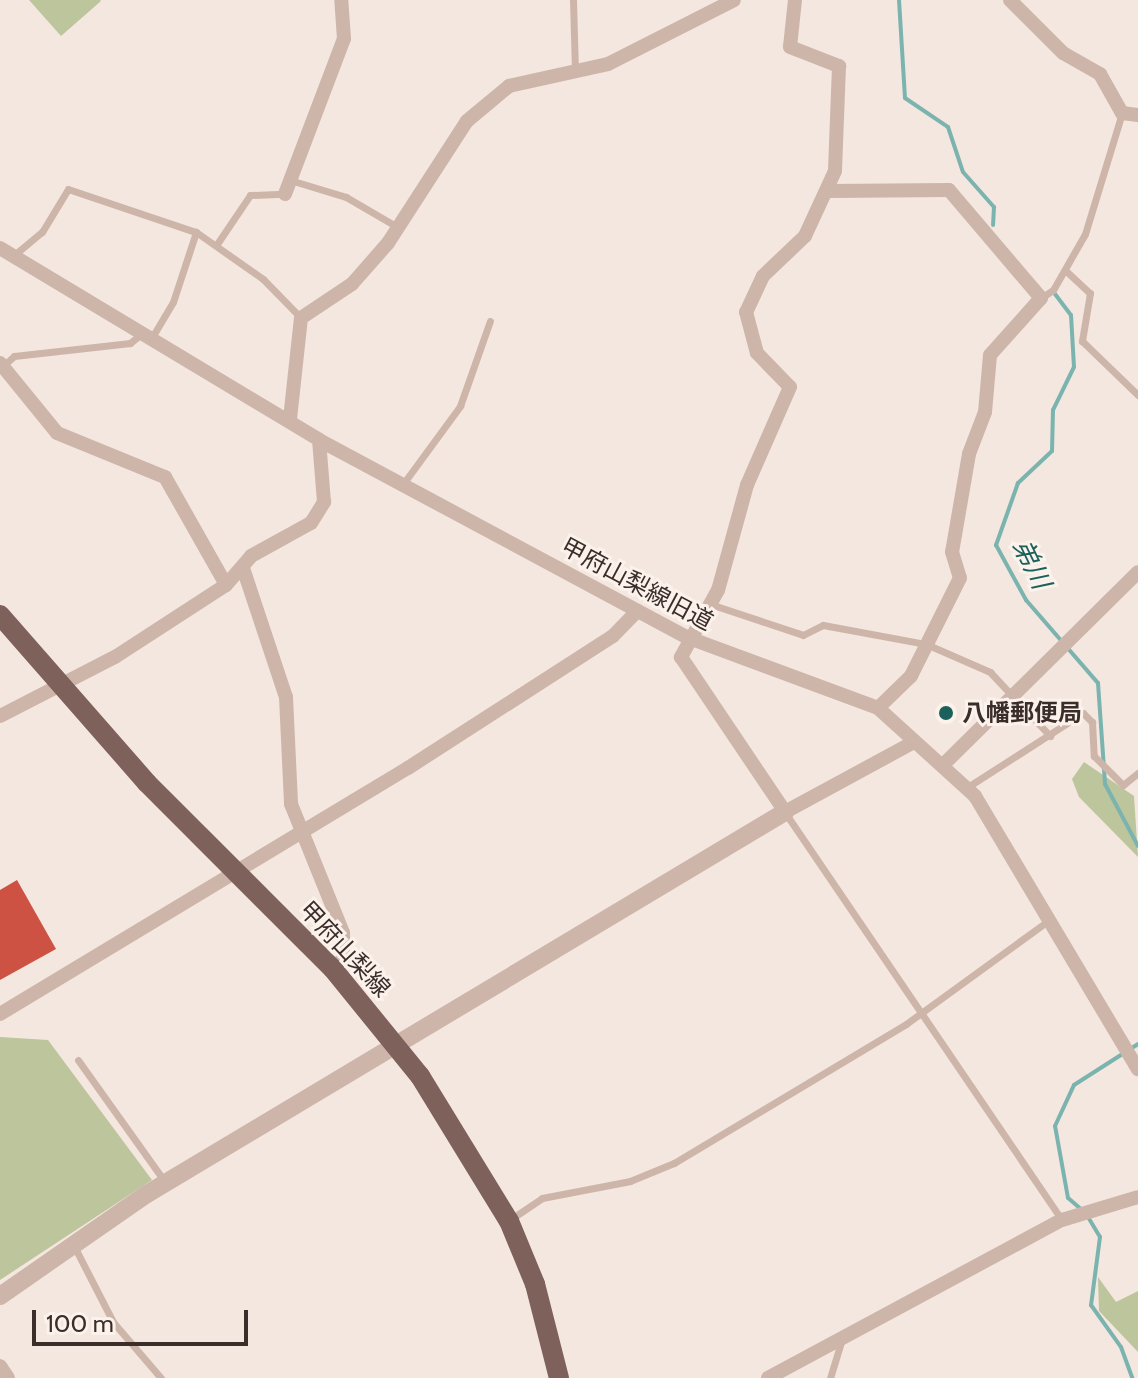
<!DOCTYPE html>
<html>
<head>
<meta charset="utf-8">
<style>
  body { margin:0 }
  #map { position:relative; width:1138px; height:1378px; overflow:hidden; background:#f4e7df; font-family:Cabin,"Noto Sans JP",sans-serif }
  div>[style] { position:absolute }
  .green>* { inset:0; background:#bdc59d }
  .stream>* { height:4px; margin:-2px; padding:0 2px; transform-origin:2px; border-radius:2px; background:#7bb4af }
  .building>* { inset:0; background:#ce5243 }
  .service>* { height:7px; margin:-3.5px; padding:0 3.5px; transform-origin:3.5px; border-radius:3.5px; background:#ceb5a9 }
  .minor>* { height:14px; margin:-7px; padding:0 7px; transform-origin:7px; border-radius:7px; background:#ceb5a9 }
  .tertiary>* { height:18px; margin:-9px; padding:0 9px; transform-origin:9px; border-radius:9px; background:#ceb5a9 }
  .primary>* { height:20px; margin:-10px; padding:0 10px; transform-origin:10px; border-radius:10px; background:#7d615a }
  .dots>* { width:22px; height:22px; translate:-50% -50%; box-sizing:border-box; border:4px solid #fbf2ec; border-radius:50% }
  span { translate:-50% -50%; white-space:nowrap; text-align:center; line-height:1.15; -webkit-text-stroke:6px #fbf2ec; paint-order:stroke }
  .street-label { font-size:24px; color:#3b2d29 }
  .poi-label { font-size:24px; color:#3b2d29; font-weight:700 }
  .left { translate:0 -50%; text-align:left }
  .water-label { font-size:26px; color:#1b605b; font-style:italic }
  .scale { position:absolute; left:32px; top:1310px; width:216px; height:36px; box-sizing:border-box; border:4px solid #3b2d29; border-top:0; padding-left:10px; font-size:24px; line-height:28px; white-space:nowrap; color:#3b2d29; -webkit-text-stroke:6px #fbf2ec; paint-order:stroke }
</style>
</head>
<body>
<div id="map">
  <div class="green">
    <div style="clip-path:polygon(29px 0,100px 0,101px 1px,61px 36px)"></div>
    <div style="clip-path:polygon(1084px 762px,1134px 796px,1138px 857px,1079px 797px,1072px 779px)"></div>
    <div style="clip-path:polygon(0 1037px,48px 1040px,152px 1180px,0 1280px)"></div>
    <div style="clip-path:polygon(1098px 1277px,1116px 1302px,1138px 1291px,1138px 1352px,1099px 1311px)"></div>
  </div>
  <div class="stream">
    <div style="left:899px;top:0;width:98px;rotate:86.5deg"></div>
    <div style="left:905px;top:98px;width:52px;rotate:34deg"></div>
    <div style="left:948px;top:127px;width:47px;rotate:71.6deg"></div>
    <div style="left:963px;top:172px;width:47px;rotate:48.5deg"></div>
    <div style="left:994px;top:207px;width:18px;rotate:93deg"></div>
    <div style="left:1055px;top:294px;width:26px;rotate:53deg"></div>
    <div style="left:1071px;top:315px;width:52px;rotate:86.7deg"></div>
    <div style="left:1074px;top:367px;width:48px;rotate:116deg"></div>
    <div style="left:1053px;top:410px;width:41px;rotate:91.4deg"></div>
    <div style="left:1052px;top:451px;width:47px;rotate:136.7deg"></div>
    <div style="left:1018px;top:483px;width:66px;rotate:109.5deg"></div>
    <div style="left:996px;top:545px;width:63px;rotate:61.4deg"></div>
    <div style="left:1026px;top:600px;width:110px;rotate:49.1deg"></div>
    <div style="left:1098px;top:683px;width:101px;rotate:86deg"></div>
    <div style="left:1105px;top:784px;width:70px;rotate:62deg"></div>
    <div style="left:1082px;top:1210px;width:18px;rotate:-139deg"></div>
    <div style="left:1068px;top:1198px;width:73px;rotate:-100.2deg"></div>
    <div style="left:1055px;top:1126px;width:45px;rotate:-65.1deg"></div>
    <div style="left:1074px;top:1085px;width:76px;rotate:-32.6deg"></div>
    <div style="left:1088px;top:1217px;width:23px;rotate:59deg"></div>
    <div style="left:1100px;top:1237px;width:69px;rotate:97.5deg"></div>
    <div style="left:1091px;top:1305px;width:52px;rotate:54.5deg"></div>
    <div style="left:1121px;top:1347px;width:33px;rotate:70deg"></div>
  </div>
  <div class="building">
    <div style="clip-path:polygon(17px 880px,56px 949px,0 980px,0 890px)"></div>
  </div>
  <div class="service">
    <div style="left:573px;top:0;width:73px;rotate:88.4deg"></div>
    <div style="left:290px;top:180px;width:59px;rotate:16.9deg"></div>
    <div style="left:346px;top:197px;width:61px;rotate:30.3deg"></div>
    <div style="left:217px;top:244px;width:59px;rotate:-56deg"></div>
    <div style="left:250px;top:195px;width:34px;rotate:-2deg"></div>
    <div style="left:13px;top:256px;width:38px;rotate:-40deg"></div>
    <div style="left:42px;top:232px;width:50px;rotate:-58.8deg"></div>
    <div style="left:68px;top:189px;width:135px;rotate:18.6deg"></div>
    <div style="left:196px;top:232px;width:82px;rotate:35deg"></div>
    <div style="left:263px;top:279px;width:54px;rotate:45.7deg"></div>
    <div style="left:1065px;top:270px;width:34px;rotate:43deg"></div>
    <div style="left:1090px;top:293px;width:49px;rotate:99.5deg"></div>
    <div style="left:1082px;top:341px;width:78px;rotate:44deg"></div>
    <div style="left:1041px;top:298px;width:14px;rotate:-34deg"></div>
    <div style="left:1053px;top:290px;width:64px;rotate:-60.3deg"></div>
    <div style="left:1085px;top:234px;width:127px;rotate:-73deg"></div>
    <div style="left:151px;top:339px;width:43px;rotate:-59.3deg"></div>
    <div style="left:173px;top:302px;width:74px;rotate:-71.8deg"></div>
    <div style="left:4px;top:365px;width:13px;rotate:-42deg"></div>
    <div style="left:14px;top:356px;width:117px;rotate:-6.4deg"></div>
    <div style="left:130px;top:343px;width:14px;rotate:-39deg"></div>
    <div style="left:403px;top:484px;width:97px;rotate:-53.8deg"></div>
    <div style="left:460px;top:406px;width:90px;rotate:-70.6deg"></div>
    <div style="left:710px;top:604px;width:98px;rotate:18.4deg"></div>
    <div style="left:803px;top:635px;width:22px;rotate:-27deg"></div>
    <div style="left:823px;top:625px;width:105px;rotate:10.5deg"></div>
    <div style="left:926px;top:644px;width:70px;rotate:23.6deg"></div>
    <div style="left:990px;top:672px;width:88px;rotate:46.8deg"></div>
    <div style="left:966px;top:788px;width:139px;rotate:-32.7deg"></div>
    <div style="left:1083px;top:713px;width:13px;rotate:45deg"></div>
    <div style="left:1092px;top:722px;width:34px;rotate:87deg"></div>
    <div style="left:1094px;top:756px;width:41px;rotate:45deg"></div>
    <div style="left:1123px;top:785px;width:19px;rotate:-39deg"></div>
    <div style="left:786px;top:814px;width:491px;rotate:55.8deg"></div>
    <div style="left:78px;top:1060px;width:150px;rotate:54.5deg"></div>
    <div style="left:511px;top:1219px;width:37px;rotate:-34deg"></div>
    <div style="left:542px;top:1198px;width:90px;rotate:-10.9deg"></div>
    <div style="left:630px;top:1181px;width:48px;rotate:-22.2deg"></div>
    <div style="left:674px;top:1163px;width:270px;rotate:-30.9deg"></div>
    <div style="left:906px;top:1024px;width:177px;rotate:-36deg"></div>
    <div style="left:74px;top:1246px;width:85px;rotate:62.8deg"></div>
    <div style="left:113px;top:1322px;width:74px;rotate:49.4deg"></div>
    <div style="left:830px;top:1378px;width:39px;rotate:-73deg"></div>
  </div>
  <div class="minor">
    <div style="left:795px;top:0;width:47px;rotate:96.1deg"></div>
    <div style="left:790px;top:47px;width:53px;rotate:21.2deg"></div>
    <div style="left:839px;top:66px;width:105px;rotate:92.2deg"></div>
    <div style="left:835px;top:171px;width:72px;rotate:114.8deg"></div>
    <div style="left:805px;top:236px;width:58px;rotate:136.4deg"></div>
    <div style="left:763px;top:276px;width:40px;rotate:115deg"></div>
    <div style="left:746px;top:312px;width:42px;rotate:75deg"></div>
    <div style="left:757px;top:353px;width:47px;rotate:45.9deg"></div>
    <div style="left:790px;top:387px;width:107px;rotate:113.7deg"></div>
    <div style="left:747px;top:485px;width:109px;rotate:105.4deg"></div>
    <div style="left:718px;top:590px;width:77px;rotate:118.9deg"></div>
    <div style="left:681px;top:657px;width:187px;rotate:56.1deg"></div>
    <div style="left:785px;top:812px;width:147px;rotate:-28.5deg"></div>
    <div style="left:1010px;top:0;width:75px;rotate:45deg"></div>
    <div style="left:1063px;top:53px;width:43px;rotate:29.6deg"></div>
    <div style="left:1100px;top:74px;width:45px;rotate:60.6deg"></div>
    <div style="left:1122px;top:113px;width:16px;rotate:7deg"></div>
    <div style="left:829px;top:191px;width:120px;rotate:-0.5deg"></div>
    <div style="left:949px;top:190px;width:142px;rotate:49.6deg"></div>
    <div style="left:1041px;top:298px;width:76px;rotate:131.8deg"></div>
    <div style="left:990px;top:355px;width:57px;rotate:95deg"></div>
    <div style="left:985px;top:412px;width:45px;rotate:110.9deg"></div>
    <div style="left:969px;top:454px;width:99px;rotate:99.8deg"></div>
    <div style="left:952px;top:552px;width:27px;rotate:73deg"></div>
    <div style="left:960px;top:578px;width:110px;rotate:116.6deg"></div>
    <div style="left:911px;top:676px;width:46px;rotate:135.9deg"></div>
    <div style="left:285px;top:194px;width:166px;rotate:-69.2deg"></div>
    <div style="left:344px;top:39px;width:39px;rotate:-94deg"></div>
    <div style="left:0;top:248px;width:372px;rotate:31deg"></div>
    <div style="left:319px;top:440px;width:420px;rotate:28.2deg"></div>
    <div style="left:689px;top:638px;width:202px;rotate:20.3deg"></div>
    <div style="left:878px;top:708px;width:131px;rotate:42.2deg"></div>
    <div style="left:975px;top:796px;width:318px;rotate:59.2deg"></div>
    <div style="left:0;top:363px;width:90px;rotate:50.8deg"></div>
    <div style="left:57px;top:433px;width:117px;rotate:22.2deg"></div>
    <div style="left:165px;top:477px;width:124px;rotate:60.5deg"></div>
    <div style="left:290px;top:419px;width:102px;rotate:-83.8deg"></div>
    <div style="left:301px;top:318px;width:61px;rotate:-33.7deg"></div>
    <div style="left:352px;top:284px;width:55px;rotate:-48.7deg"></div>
    <div style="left:388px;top:243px;width:145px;rotate:-57.1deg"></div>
    <div style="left:467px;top:121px;width:55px;rotate:-39.8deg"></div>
    <div style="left:509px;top:86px;width:101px;rotate:-12.5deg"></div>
    <div style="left:608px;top:64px;width:141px;rotate:-26.9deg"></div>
    <div style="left:243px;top:568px;width:136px;rotate:71.6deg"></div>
    <div style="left:286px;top:697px;width:107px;rotate:87.3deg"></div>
    <div style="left:291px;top:804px;width:139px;rotate:68deg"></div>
    <div style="left:343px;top:933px;width:26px;rotate:90deg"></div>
    <div style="left:343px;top:959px;width:14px;rotate:135deg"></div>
    <div style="left:0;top:716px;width:129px;rotate:-27.2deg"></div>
    <div style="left:115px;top:657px;width:132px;rotate:-33deg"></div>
    <div style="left:226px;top:585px;width:38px;rotate:-49deg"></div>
    <div style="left:251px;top:556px;width:68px;rotate:-28.8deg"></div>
    <div style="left:311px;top:523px;width:25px;rotate:-58deg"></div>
    <div style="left:324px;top:502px;width:62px;rotate:-94.6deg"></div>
    <div style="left:943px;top:765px;width:274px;rotate:-44.7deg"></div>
    <div style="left:0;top:1014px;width:476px;rotate:-31.1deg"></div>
    <div style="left:408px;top:768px;width:244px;rotate:-32.8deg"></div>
    <div style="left:613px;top:636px;width:35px;rotate:-46deg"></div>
    <div style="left:0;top:1366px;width:14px;rotate:56deg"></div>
    <div style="left:768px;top:1378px;width:334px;rotate:-28.3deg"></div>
    <div style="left:1062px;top:1220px;width:79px;rotate:-16.8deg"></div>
  </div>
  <div class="tertiary">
    <div style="left:0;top:1296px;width:179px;rotate:-34.8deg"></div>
    <div style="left:147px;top:1194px;width:744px;rotate:-30.91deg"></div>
  </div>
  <div class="primary">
    <div style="left:0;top:615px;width:223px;rotate:48.8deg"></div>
    <div style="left:147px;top:783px;width:263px;rotate:45deg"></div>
    <div style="left:333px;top:969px;width:138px;rotate:50.9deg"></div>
    <div style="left:420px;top:1076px;width:170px;rotate:58.5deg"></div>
    <div style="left:509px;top:1221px;width:68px;rotate:67.6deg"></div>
    <div style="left:535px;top:1284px;width:97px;rotate:75.7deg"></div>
  </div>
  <div class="dots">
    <div style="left:946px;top:713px;background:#1b605b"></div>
  </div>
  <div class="street-label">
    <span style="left:637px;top:584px;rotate:28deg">甲府山梨線旧道</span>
    <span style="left:345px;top:949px;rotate:47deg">甲府山梨線</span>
  </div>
  <div class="poi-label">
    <span class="left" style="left:962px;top:713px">八幡郵便局</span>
  </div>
  <div class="water-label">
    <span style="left:1031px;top:564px;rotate:64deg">弟川</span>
  </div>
  <div class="scale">100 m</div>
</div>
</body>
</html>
